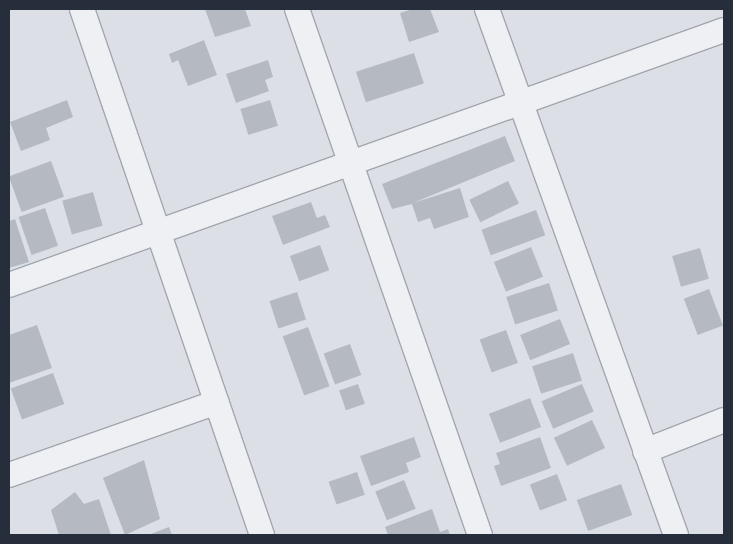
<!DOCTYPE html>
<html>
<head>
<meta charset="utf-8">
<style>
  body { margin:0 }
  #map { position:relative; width:733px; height:544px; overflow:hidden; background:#dce0e6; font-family:Lato,sans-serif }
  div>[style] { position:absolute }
  .building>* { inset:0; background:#b4b9c2; transform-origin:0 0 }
  .roads { filter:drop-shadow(1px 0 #a2a7af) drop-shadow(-1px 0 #a2a7af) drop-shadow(0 1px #a2a7af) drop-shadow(0 -1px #a2a7af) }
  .minor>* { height:24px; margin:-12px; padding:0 12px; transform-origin:12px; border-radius:12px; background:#eef0f4 }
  span { translate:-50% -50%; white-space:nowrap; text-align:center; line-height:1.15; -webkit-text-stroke:4px #ebeff4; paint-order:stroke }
  .frame { position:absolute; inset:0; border:10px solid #262e3b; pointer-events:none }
</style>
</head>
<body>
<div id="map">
  <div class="building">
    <div style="clip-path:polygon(205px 9px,245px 9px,251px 26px,215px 37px)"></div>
    <div style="clip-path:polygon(413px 9px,430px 9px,439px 32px,409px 42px,400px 13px)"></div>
    <div style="clip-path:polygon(204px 40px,217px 75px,188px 86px,178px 60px,172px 63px,169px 54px)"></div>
    <div style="left:414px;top:53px;width:32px;height:61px;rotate:72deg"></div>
    <div style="clip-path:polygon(268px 60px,273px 77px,265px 80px,269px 91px,236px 103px,226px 74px)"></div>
    <div style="clip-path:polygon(67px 100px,73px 117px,46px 128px,50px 140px,21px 151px,10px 122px)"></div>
    <div style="left:270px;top:100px;width:27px;height:31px;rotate:73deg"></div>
    <div style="clip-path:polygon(505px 136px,515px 161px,413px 203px,460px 188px,469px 217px,434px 229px,430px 218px,418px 222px,412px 204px,392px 209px,382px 184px)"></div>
    <div style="left:51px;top:161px;width:38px;height:45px;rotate:70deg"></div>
    <div style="left:508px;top:181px;width:25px;height:43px;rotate:64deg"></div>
    <div style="left:93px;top:192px;width:35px;height:32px;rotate:74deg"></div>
    <div style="clip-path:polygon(311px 202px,317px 218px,325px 215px,330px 227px,283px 245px,272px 216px)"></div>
    <div style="left:45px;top:208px;width:40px;height:28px;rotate:71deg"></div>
    <div style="left:536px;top:210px;width:27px;height:58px;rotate:70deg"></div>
    <div style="clip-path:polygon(15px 219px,29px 262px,9px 268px,9px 221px)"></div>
    <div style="left:320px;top:245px;width:27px;height:32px;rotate:70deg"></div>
    <div style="left:531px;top:247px;width:32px;height:40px;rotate:68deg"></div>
    <div style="left:700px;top:248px;width:32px;height:29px;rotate:74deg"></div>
    <div style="left:549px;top:283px;width:29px;height:45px;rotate:72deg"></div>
    <div style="left:709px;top:289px;width:39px;height:27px;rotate:69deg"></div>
    <div style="left:297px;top:292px;width:29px;height:29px;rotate:72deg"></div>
    <div style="left:560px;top:319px;width:27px;height:43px;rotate:68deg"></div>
    <div style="clip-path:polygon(37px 325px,52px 368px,9px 383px,9px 335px)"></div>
    <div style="left:308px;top:327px;width:63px;height:27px;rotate:70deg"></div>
    <div style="left:506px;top:330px;width:35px;height:28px;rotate:70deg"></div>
    <div style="left:350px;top:344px;width:33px;height:28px;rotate:70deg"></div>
    <div style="left:573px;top:353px;width:29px;height:43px;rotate:72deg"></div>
    <div style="left:53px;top:373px;width:33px;height:45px;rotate:70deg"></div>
    <div style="left:358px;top:384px;width:21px;height:20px;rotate:71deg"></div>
    <div style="left:582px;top:384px;width:30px;height:44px;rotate:67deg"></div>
    <div style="left:530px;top:398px;width:31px;height:44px;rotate:69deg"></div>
    <div style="left:592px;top:420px;width:31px;height:42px;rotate:65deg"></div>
    <div style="clip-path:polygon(414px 437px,421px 457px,406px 463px,409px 472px,371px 486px,360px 456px)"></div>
    <div style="clip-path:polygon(540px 437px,551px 468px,501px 486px,494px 466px,500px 464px,496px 453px)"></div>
    <div style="clip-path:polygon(144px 460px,160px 519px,125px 535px,103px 478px)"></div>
    <div style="left:357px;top:472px;width:24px;height:30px;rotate:71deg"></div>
    <div style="left:557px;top:474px;width:28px;height:29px;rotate:69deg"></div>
    <div style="left:404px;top:480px;width:31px;height:31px;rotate:68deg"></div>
    <div style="left:621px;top:484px;width:33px;height:47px;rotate:70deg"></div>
    <div style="clip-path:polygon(75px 492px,84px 504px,99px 499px,111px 535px,59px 535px,51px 510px)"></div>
    <div style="clip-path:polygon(432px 509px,440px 532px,448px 529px,450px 535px,388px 535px,385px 527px)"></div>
    <div style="clip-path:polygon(169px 527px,172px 535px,148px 535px)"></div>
  </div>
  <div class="roads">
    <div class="minor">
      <div style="left:82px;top:9px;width:556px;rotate:71.11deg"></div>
      <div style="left:297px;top:9px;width:557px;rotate:70.82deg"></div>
      <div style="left:487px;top:9px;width:559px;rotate:70.24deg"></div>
      <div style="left:9px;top:285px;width:759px;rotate:-19.63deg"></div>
      <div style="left:645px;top:451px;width:85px;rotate:-21.4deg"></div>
      <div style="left:9px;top:475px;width:220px;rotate:-19.3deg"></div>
    </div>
  </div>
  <div class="frame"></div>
</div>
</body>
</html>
